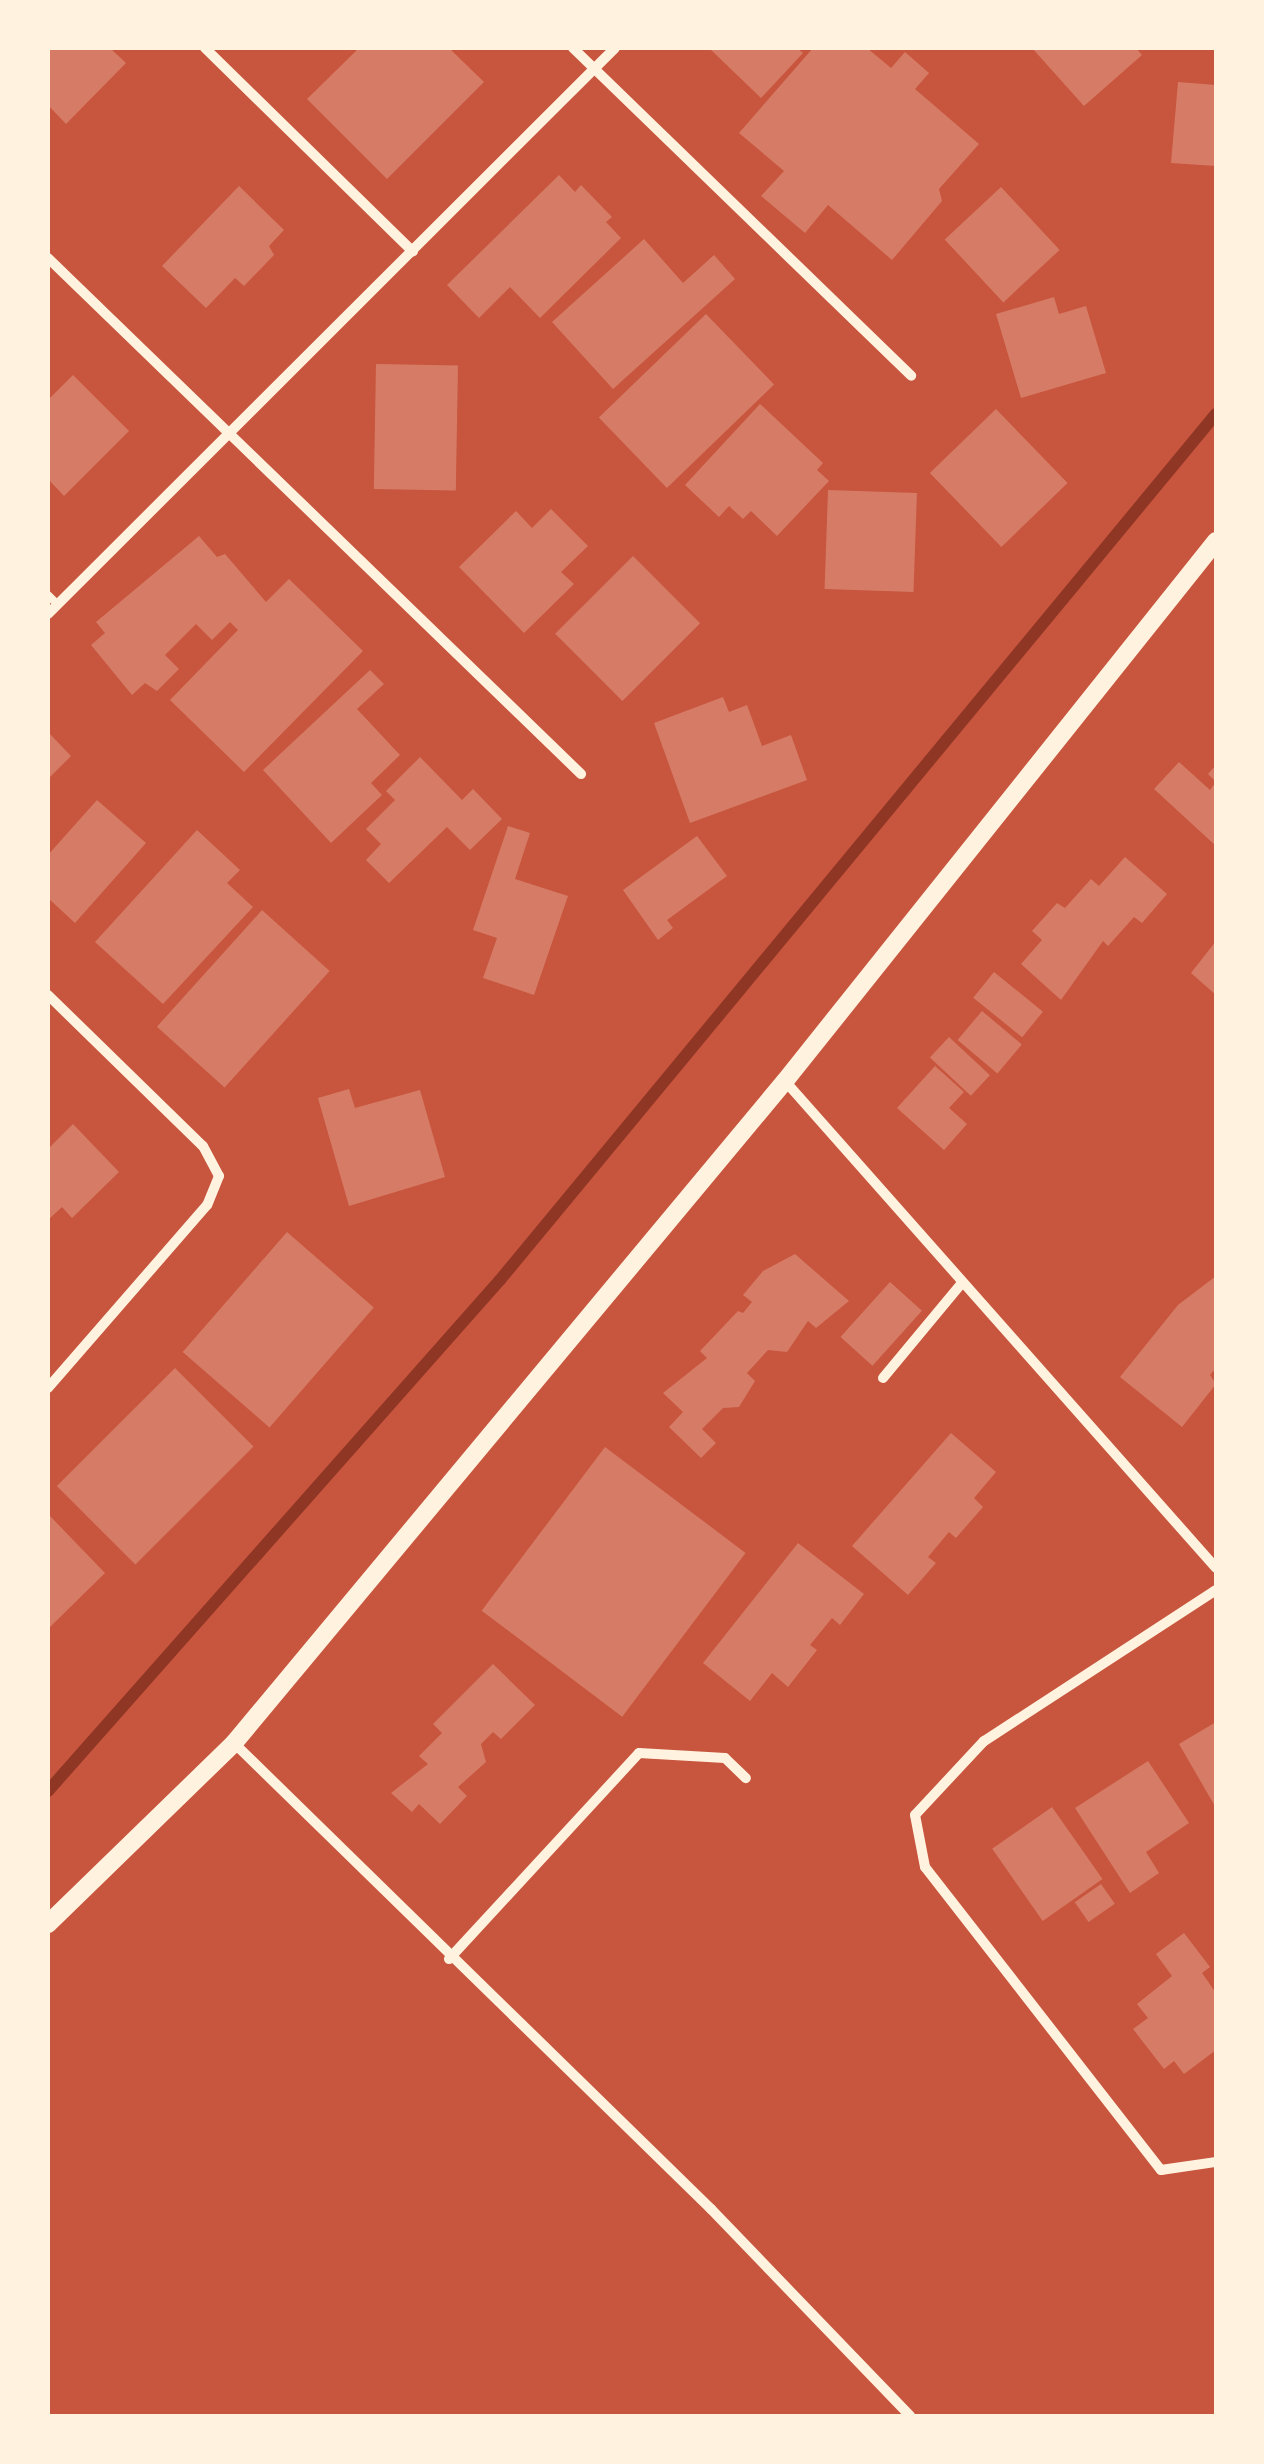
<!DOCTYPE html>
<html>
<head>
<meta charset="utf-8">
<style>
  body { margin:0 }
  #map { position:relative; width:1264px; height:2464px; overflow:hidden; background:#c8553d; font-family:Raleway,sans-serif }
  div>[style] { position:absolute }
  .stream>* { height:12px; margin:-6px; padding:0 6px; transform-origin:6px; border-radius:6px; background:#8f3625 }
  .building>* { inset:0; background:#d67c66; transform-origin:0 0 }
  .service>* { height:8px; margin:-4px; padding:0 4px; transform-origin:4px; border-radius:4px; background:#fff3e0 }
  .minor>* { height:10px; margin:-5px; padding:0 5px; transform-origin:5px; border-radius:5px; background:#fff3e0 }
  .tertiary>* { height:18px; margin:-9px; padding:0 9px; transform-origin:9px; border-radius:9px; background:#fff3e0 }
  span { translate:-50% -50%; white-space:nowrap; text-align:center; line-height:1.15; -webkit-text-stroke:8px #fff3e0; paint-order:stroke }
  .frame { position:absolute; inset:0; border:50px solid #fff3e0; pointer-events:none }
</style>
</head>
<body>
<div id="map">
  <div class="stream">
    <div style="left:48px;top:1791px;width:682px;rotate:-48.51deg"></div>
    <div style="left:500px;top:1280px;width:1124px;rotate:-50.42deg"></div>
  </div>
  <div class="building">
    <div style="clip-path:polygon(48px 48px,110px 48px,126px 63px,66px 124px,48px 105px)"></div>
    <div style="clip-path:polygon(359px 48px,449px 48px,484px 82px,387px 179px,307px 99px)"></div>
    <div style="clip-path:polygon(709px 48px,797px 48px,803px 53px,761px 98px)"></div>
    <div style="clip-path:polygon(813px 48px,867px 48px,891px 68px,905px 52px,929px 73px,915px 89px,979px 144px,939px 189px,942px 201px,892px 260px,828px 205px,805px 233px,761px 196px,784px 171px,739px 133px)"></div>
    <div style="clip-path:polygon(1032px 48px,1136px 48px,1142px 55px,1084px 106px)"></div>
    <div style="clip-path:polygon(1178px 82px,1216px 85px,1216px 166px,1171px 163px)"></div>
    <div style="clip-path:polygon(559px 175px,575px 192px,581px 185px,612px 217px,606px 222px,621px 238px,540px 318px,510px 287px,479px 318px,447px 285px)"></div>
    <div style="clip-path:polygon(239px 186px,284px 230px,269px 246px,274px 255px,244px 286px,235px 278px,206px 308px,162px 266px)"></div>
    <div style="left:1001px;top:187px;width:86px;height:77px;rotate:47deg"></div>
    <div style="clip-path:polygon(644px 239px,683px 283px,714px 255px,735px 279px,613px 389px,552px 322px)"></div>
    <div style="clip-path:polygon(1054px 297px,1059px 314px,1086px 306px,1106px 373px,1021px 398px,996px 314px)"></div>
    <div style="left:706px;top:314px;width:98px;height:149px;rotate:46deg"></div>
    <div style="left:376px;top:364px;width:82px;height:125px;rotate:1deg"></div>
    <div style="clip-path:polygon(73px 375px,129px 431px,64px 496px,48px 479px,48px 400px)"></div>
    <div style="clip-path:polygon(760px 404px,823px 463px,817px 470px,829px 481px,777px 536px,751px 511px,743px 519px,729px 506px,719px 517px,685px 485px)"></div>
    <div style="left:996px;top:409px;width:103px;height:92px;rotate:46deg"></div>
    <div style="left:828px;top:490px;width:89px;height:99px;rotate:2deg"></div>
    <div style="clip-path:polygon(551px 509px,588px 546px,561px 572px,574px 584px,524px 633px,459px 567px,516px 511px,532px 528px)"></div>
    <div style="clip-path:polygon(199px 536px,217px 557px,225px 554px,266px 602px,289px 579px,363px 651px,244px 772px,170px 700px,238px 630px,230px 622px,212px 640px,196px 624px,165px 655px,179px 669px,157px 691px,145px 683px,132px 695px,91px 645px,105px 633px,96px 622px)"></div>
    <div style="left:633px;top:556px;width:95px;height:110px;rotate:45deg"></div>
    <div style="clip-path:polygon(370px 670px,384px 684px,357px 709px,400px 755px,371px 783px,382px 795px,331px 843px,263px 770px)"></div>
    <div style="clip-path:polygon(723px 697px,729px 712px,747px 705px,762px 746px,791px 735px,807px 780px,690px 823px,654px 723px)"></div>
    <div style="clip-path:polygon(48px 732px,71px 756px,48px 779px)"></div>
    <div style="clip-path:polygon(420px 757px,462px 800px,473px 789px,502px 819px,470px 850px,447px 827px,389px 883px,366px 860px,381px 844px,366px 829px,395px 800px,386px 791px)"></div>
    <div style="clip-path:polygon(1179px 762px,1210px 790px,1216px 782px,1208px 774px,1216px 765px,1216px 846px,1154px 789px)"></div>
    <div style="clip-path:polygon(97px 800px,146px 843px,75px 923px,48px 898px,48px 855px)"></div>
    <div style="clip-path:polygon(508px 826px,530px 833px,515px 879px,568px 896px,534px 995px,483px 978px,497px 938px,473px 930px)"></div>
    <div style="clip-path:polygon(197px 830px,240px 870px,227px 883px,253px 907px,163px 1004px,95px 942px)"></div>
    <div style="clip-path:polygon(697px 836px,727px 876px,667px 920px,673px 928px,658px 940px,623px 890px)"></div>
    <div style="clip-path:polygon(1125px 857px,1167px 894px,1142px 923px,1134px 917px,1108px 946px,1103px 941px,1061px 1000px,1021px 964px,1042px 940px,1032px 931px,1057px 903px,1065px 908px,1091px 879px,1099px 886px)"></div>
    <div style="left:262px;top:910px;width:91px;height:157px;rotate:42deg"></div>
    <div style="clip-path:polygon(1216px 941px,1216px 995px,1191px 973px)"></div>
    <div style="left:994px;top:972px;width:63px;height:33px;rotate:39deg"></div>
    <div style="left:982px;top:1011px;width:52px;height:38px;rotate:40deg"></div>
    <div style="left:949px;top:1037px;width:56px;height:28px;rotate:43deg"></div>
    <div style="clip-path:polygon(935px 1066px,964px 1092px,949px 1108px,967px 1124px,944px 1150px,897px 1108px)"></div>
    <div style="clip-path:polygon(349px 1089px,355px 1108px,420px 1090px,445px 1177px,349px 1206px,318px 1098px)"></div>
    <div style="clip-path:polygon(73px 1124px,119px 1172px,72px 1218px,62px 1207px,48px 1220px,48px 1149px)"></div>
    <div style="left:287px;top:1232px;width:115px;height:159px;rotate:41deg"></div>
    <div style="clip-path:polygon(795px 1254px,849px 1301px,816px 1328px,808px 1321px,787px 1352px,768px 1350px,747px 1373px,755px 1381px,739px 1407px,723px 1408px,702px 1429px,716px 1443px,701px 1458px,669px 1427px,683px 1412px,663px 1393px,707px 1358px,700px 1351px,738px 1311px,743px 1313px,752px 1302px,743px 1295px,763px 1271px)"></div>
    <div style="clip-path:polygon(1216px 1276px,1216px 1368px,1210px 1375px,1216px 1384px,1182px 1427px,1120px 1377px,1178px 1305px)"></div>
    <div style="left:890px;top:1282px;width:43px;height:74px;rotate:42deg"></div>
    <div style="left:175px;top:1368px;width:111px;height:167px;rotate:45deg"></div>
    <div style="clip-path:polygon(951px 1433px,996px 1472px,974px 1498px,983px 1507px,956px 1538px,949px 1532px,928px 1557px,936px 1563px,908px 1595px,852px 1546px)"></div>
    <div style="left:605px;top:1447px;width:176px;height:205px;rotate:37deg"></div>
    <div style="clip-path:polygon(48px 1514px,105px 1573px,48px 1629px)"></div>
    <div style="clip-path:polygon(798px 1543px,864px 1594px,840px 1625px,832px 1618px,810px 1645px,817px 1650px,788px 1687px,772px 1673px,750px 1701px,703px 1663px)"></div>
    <div style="clip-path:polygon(493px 1664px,535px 1705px,501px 1739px,493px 1732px,481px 1744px,486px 1762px,458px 1787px,467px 1796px,440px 1824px,419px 1804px,412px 1812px,391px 1793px,428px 1764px,419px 1756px,442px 1733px,433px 1724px)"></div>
    <div style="clip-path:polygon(1216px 1722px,1216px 1808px,1179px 1744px)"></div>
    <div style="clip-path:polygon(1148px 1761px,1189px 1823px,1146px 1852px,1159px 1873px,1130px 1893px,1075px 1808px)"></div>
    <div style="left:1052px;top:1807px;width:88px;height:73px;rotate:55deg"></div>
    <div style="left:1101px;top:1884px;width:24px;height:32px;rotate:55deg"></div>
    <div style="clip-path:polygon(1184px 1933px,1210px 1967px,1202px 1973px,1216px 1993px,1216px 2050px,1184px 2074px,1174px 2061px,1164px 2069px,1133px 2029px,1148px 2018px,1137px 2004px,1172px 1976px,1156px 1954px)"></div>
  </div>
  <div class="service">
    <div style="left:48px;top:595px;width:13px;rotate:45deg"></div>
  </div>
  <div class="minor">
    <div style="left:205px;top:48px;width:291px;rotate:44.4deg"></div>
    <div style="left:573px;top:48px;width:471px;rotate:44.1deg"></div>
    <div style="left:48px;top:258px;width:742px;rotate:44.07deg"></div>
    <div style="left:48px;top:614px;width:801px;rotate:-44.95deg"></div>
    <div style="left:48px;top:995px;width:216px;rotate:44.3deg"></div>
    <div style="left:203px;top:1146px;width:34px;rotate:62deg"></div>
    <div style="left:219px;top:1176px;width:31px;rotate:112deg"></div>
    <div style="left:207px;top:1205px;width:242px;rotate:131deg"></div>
    <div style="left:785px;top:1081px;width:650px;rotate:48.49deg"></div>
    <div style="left:883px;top:1378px;width:122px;rotate:-50.3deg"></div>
    <div style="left:1216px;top:1590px;width:277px;rotate:146.9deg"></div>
    <div style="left:984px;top:1741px;width:101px;rotate:133deg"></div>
    <div style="left:915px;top:1815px;width:53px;rotate:79.1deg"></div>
    <div style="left:925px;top:1867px;width:384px;rotate:52.1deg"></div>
    <div style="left:1161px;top:2170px;width:56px;rotate:-8.3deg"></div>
    <div style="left:234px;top:1743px;width:667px;rotate:44.33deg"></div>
    <div style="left:711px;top:2209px;width:287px;rotate:46.1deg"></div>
    <div style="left:449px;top:1959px;width:280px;rotate:-47.3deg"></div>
    <div style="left:639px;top:1753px;width:86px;rotate:3.3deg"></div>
    <div style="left:725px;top:1758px;width:29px;rotate:44deg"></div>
  </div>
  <div class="tertiary">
    <div style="left:48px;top:1924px;width:260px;rotate:-44.2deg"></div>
    <div style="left:234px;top:1743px;width:861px;rotate:-50.23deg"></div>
    <div style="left:785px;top:1081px;width:691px;rotate:-51.4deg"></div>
  </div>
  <div class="frame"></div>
</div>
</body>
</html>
